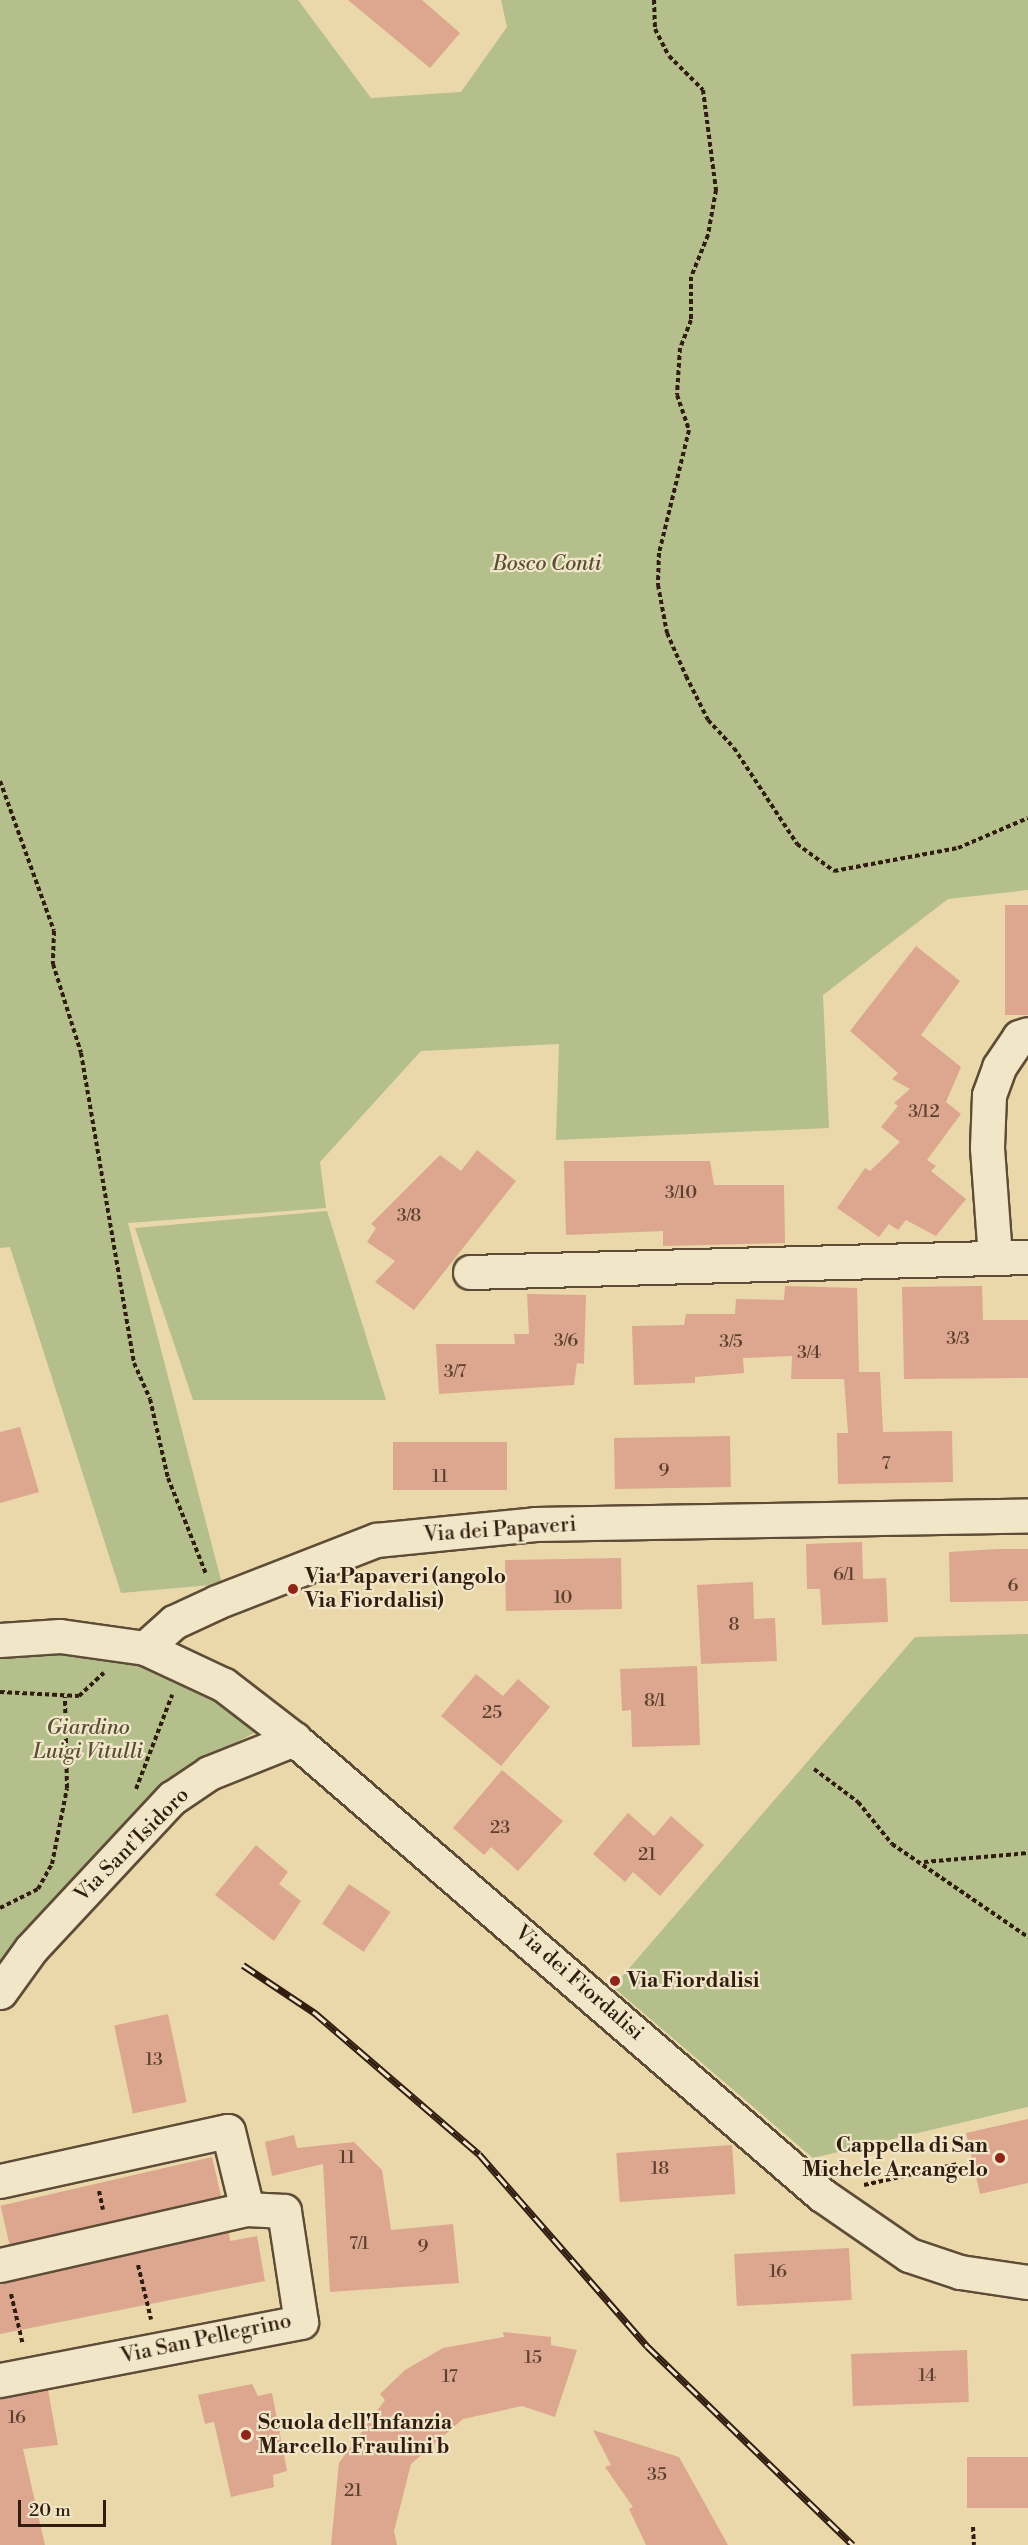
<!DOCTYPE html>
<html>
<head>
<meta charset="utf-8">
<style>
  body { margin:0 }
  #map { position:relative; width:1028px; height:2545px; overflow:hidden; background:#ead8ab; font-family:"Libre Bodoni",serif }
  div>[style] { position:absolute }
  .green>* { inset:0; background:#b4bf8b }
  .building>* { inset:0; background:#dca78e; transform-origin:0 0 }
  .path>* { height:4px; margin-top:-2px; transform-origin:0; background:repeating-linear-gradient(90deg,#301d10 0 4.5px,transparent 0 7.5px) }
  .roads { filter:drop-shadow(2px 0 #5e4c37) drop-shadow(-2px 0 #5e4c37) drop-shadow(0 2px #5e4c37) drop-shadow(0 -2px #5e4c37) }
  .street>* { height:33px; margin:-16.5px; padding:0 16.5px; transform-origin:16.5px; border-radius:16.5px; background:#f1e6c8 }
  .rail>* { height:7px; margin-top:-3.5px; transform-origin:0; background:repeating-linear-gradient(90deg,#f1e6c8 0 14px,#301d10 0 28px); box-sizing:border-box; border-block:2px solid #301d10 }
  .dots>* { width:16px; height:16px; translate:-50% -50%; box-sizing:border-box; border:3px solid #f1e6c8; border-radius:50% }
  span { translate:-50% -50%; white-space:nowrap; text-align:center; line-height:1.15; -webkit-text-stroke:4.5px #f1e6c8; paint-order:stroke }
  .number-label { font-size:18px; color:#5b4030 }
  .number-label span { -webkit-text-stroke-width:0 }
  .park-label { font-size:21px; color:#584e35; font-style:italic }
  .street-label { font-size:21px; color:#301d10 }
  .poi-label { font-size:21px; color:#301d10; font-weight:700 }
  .left { translate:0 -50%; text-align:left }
  .right { translate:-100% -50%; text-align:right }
  .scale { position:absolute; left:18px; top:2500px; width:88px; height:27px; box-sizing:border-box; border:3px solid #301d10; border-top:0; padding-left:8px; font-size:18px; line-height:21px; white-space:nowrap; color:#301d10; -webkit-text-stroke:4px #f1e6c8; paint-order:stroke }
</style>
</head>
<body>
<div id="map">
  <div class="green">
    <div style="clip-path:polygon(0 0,298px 0,371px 98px,461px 92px,507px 27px,501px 0,1028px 0,1028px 890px,948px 899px,823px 995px,829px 1128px,556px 1140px,559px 1044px,421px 1051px,320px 1162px,326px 1208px,128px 1223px,222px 1584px,121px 1593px,10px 1247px,0 1248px)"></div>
    <div style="clip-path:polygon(327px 1211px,386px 1400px,193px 1400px,135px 1228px)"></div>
    <div style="clip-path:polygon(1028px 1634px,1028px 2107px,813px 2158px,613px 1987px,915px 1637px)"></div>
    <div style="clip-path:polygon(78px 1650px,128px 1657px,208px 1689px,255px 1726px,256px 1732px,188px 1768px,0 1967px,0 1654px)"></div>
  </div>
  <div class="building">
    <div style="clip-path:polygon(348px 0,422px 0,460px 33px,430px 68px)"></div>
    <div style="left:1028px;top:905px;width:110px;height:23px;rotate:90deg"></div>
    <div style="clip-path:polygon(916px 946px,960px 981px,921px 1035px,961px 1067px,946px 1102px,961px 1114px,927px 1160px,936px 1166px,931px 1171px,966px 1199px,936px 1236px,906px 1220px,898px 1230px,889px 1224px,879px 1237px,837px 1208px,865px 1168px,870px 1171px,900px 1142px,881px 1127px,898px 1106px,894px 1103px,910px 1089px,892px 1079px,898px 1073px,850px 1031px)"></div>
    <div style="clip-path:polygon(477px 1150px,516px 1181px,414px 1310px,375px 1282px,395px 1261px,367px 1242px,376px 1228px,371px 1224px,440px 1155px,461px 1171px)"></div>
    <div style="clip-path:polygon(564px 1161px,710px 1161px,714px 1185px,784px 1185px,785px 1243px,663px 1246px,663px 1231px,566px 1235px)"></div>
    <div style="clip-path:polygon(785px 1286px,857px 1288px,859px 1372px,880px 1372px,883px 1432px,952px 1431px,953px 1482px,838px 1484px,837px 1433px,848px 1433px,844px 1379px,791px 1379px,792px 1356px,743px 1358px,744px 1373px,695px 1377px,695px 1383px,634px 1385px,632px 1326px,684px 1325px,686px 1314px,735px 1314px,736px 1299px,784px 1300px)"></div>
    <div style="clip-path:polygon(982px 1286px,983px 1320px,1028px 1320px,1028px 1378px,904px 1379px,902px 1287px)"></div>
    <div style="clip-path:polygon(527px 1294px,586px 1295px,584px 1364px,577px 1363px,574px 1385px,439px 1394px,436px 1344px,515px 1344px,514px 1334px,529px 1334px)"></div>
    <div style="clip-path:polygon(20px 1427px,39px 1492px,0 1503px,0 1432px)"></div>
    <div style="left:730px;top:1436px;width:51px;height:116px;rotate:89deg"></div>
    <div style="left:507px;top:1442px;width:48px;height:114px;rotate:90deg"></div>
    <div style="clip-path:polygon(862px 1542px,863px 1579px,886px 1578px,888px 1622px,822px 1625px,820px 1589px,807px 1589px,806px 1544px)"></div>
    <div style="clip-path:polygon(998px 1549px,1028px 1549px,1028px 1601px,950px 1602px,949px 1552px)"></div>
    <div style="left:621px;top:1558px;width:51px;height:116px;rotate:89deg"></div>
    <div style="clip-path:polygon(753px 1582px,754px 1619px,775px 1618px,777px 1661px,701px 1664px,697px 1585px)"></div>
    <div style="clip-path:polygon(697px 1666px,700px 1745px,632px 1747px,631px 1710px,622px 1711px,620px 1669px)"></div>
    <div style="clip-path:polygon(476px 1674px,503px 1696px,518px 1679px,550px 1707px,501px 1766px,441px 1716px)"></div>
    <div style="clip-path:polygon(502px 1770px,563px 1821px,518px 1871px,491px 1847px,484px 1855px,453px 1828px)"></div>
    <div style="clip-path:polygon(628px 1813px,654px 1836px,671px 1816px,704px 1845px,660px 1896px,633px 1872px,625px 1882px,593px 1854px)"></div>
    <div style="clip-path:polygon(256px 1845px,288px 1872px,279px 1884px,301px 1901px,274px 1941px,215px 1895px)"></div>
    <div style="left:349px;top:1884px;width:50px;height:48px;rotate:34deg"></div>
    <div style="left:168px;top:2014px;width:90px;height:55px;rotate:78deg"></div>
    <div style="clip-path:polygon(1028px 2119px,1028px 2183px,980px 2194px,966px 2133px)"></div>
    <div style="clip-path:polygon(294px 2135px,297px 2148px,354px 2142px,382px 2170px,391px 2230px,453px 2224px,459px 2283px,330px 2292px,323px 2164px,272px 2176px,265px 2142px)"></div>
    <div style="left:732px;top:2145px;width:49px;height:116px;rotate:86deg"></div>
    <div style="left:212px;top:2157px;width:40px;height:217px;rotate:77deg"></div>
    <div style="clip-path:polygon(229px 2232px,230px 2241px,257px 2236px,265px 2281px,0 2334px,0 2283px)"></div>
    <div style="left:849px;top:2248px;width:52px;height:115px;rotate:87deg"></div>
    <div style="clip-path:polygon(503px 2332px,551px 2337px,551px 2345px,577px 2350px,555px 2417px,522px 2406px,463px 2419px,411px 2464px,394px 2531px,397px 2545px,331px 2545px,339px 2463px,385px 2400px,380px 2394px,405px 2370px,443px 2348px,504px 2337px)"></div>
    <div style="left:967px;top:2350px;width:52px;height:116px;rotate:88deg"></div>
    <div style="clip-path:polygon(252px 2384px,258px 2396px,272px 2393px,287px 2471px,273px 2475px,274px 2487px,231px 2497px,214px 2422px,205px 2424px,198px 2395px)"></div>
    <div style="clip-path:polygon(48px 2390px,58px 2445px,23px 2449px,45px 2545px,0 2545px,0 2398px)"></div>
    <div style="clip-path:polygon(593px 2430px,679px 2457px,728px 2545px,646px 2545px,629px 2509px,633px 2507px,605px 2467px,611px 2465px)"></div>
    <div style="left:1028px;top:2457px;width:51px;height:61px;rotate:90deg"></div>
  </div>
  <div class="path">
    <div style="left:654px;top:0;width:29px;rotate:88deg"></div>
    <div style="left:655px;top:29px;width:30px;rotate:63deg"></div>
    <div style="left:669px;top:56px;width:48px;rotate:45deg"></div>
    <div style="left:703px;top:90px;width:101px;rotate:82.6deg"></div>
    <div style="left:716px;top:190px;width:46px;rotate:100.1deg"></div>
    <div style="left:708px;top:235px;width:45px;rotate:112deg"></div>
    <div style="left:691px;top:277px;width:43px;rotate:90deg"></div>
    <div style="left:691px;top:320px;width:30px;rotate:111deg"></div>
    <div style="left:680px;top:348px;width:47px;rotate:93.7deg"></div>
    <div style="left:677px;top:395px;width:37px;rotate:71deg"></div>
    <div style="left:689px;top:430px;width:127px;rotate:103.7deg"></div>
    <div style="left:659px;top:553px;width:32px;rotate:92deg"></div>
    <div style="left:658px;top:585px;width:49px;rotate:79.4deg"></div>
    <div style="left:667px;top:633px;width:47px;rotate:66.2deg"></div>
    <div style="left:686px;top:676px;width:49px;rotate:63.4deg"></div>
    <div style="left:708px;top:720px;width:38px;rotate:47deg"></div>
    <div style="left:734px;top:748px;width:115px;rotate:56.7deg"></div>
    <div style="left:797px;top:844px;width:46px;rotate:36.1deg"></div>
    <div style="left:834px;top:871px;width:126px;rotate:-10.5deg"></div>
    <div style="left:958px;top:848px;width:76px;rotate:-23.2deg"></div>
    <div style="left:0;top:781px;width:159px;rotate:70.2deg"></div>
    <div style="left:54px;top:931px;width:33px;rotate:92deg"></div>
    <div style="left:53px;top:964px;width:93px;rotate:72.5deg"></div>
    <div style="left:81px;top:1053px;width:314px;rotate:80.3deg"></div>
    <div style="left:134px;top:1363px;width:39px;rotate:66deg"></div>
    <div style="left:150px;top:1399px;width:81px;rotate:77.2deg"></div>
    <div style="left:168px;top:1478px;width:103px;rotate:68.4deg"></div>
    <div style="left:0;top:1692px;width:79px;rotate:2.9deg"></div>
    <div style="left:79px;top:1696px;width:34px;rotate:-43deg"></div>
    <div style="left:814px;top:1769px;width:55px;rotate:36.9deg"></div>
    <div style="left:858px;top:1802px;width:54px;rotate:51deg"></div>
    <div style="left:892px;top:1844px;width:165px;rotate:34.4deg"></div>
    <div style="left:136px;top:1789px;width:101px;rotate:-69deg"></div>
    <div style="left:924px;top:1862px;width:104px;rotate:-4.9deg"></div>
    <div style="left:0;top:1908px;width:42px;rotate:-26.6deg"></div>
    <div style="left:38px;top:1889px;width:29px;rotate:-61deg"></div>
    <div style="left:52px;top:1864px;width:77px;rotate:-78.8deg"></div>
    <div style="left:67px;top:1788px;width:91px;rotate:-91.3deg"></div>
    <div style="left:864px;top:2185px;width:95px;rotate:-12.7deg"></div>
    <div style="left:99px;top:2191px;width:19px;rotate:78deg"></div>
    <div style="left:138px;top:2265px;width:56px;rotate:76.5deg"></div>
    <div style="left:11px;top:2294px;width:52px;rotate:76.8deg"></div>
    <div style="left:973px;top:2527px;width:18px;rotate:87deg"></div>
  </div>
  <div class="roads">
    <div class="street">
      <div style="left:995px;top:1257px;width:110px;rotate:-94.2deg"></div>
      <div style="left:987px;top:1147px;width:52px;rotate:-87.8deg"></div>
      <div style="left:989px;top:1095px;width:30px;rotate:-70deg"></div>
      <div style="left:999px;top:1067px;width:36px;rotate:-56deg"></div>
      <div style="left:1019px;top:1037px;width:9px;rotate:-18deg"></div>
      <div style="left:470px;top:1272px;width:558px;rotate:-1.54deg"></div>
      <div style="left:0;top:1640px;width:60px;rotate:-3.8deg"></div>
      <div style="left:60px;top:1636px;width:86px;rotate:8deg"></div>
      <div style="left:145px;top:1648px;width:87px;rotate:25.1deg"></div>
      <div style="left:224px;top:1685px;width:88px;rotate:37.6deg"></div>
      <div style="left:294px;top:1739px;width:698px;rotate:40.82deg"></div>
      <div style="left:822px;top:2195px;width:106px;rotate:34.6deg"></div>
      <div style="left:909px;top:2255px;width:54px;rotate:18.4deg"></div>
      <div style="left:960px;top:2272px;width:69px;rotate:8.4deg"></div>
      <div style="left:145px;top:1648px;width:39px;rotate:-42deg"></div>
      <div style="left:174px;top:1622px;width:47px;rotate:-24.9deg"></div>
      <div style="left:217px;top:1602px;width:171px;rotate:-21.3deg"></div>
      <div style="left:376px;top:1540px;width:160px;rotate:-5.7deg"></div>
      <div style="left:535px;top:1524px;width:493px;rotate:-1deg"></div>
      <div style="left:0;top:1992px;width:53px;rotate:-54.2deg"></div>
      <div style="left:31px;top:1949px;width:207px;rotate:-47deg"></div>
      <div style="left:172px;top:1798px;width:45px;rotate:-34deg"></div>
      <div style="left:209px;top:1773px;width:92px;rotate:-21.8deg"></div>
      <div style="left:0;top:2181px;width:233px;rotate:-12.4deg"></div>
      <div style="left:228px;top:2131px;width:80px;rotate:76.3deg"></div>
      <div style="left:0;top:2265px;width:253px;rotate:-12.8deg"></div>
      <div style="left:247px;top:2209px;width:37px;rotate:3deg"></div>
      <div style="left:284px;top:2211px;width:112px;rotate:81.3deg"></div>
      <div style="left:301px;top:2322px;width:307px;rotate:169.1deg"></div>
    </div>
  </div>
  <div class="rail">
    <div style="left:243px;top:1965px;width:87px;rotate:33.7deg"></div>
    <div style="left:315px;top:2013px;width:216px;rotate:40.7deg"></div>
    <div style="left:479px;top:2154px;width:255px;rotate:48.8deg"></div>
    <div style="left:647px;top:2346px;width:286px;rotate:44deg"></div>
  </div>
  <div class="dots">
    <div style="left:293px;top:1589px;background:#8f2418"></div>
    <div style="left:615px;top:1981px;background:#8f2418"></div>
    <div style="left:1000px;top:2158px;background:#8f2418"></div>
    <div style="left:246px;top:2435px;background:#8f2418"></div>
  </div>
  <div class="number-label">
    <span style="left:924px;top:1112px">3/12</span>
    <span style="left:681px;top:1193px">3/10</span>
    <span style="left:409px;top:1216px">3/8</span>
    <span style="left:958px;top:1339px">3/3</span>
    <span style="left:566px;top:1341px">3/6</span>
    <span style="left:731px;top:1342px">3/5</span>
    <span style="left:809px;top:1353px">3/4</span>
    <span style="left:455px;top:1372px">3/7</span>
    <span style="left:886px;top:1464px">7</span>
    <span style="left:664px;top:1471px">9</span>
    <span style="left:440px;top:1477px">11</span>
    <span style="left:844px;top:1575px">6/1</span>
    <span style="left:1013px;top:1586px">6</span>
    <span style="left:563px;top:1598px">10</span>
    <span style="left:734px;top:1625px">8</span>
    <span style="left:655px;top:1701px">8/1</span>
    <span style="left:492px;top:1713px">25</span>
    <span style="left:500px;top:1828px">23</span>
    <span style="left:647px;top:1855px">21</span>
    <span style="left:154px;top:2060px">13</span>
    <span style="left:347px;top:2158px">11</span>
    <span style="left:660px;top:2169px">18</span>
    <span style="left:359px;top:2244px">7/1</span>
    <span style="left:423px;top:2247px">9</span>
    <span style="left:778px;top:2272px">16</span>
    <span style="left:533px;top:2358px">15</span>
    <span style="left:927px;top:2376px">14</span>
    <span style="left:450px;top:2377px">17</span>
    <span style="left:17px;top:2418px">16</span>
    <span style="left:657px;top:2475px">35</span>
    <span style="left:353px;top:2491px">21</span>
  </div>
  <div class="park-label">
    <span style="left:547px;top:564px">Bosco Conti</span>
    <span style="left:88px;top:1740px">Giardino<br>Luigi Vitulli</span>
  </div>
  <div class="street-label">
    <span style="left:500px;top:1530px;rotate:-4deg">Via dei Papaveri</span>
    <span style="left:132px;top:1845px;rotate:-45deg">Via Sant'Isidoro</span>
    <span style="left:579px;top:1983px;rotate:41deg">Via dei Fiordalisi</span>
    <span style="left:206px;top:2339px;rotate:-12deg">Via San Pellegrino</span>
  </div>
  <div class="poi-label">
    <span class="left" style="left:305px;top:1589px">Via Papaveri (angolo<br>Via Fiordalisi)</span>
    <span class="left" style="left:627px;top:1981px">Via Fiordalisi</span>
    <span class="right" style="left:988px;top:2158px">Cappella di San<br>Michele Arcangelo</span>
    <span class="left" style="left:258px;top:2435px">Scuola dell'Infanzia<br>Marcello Fraulini b</span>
  </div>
  <div class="scale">20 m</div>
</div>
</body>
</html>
